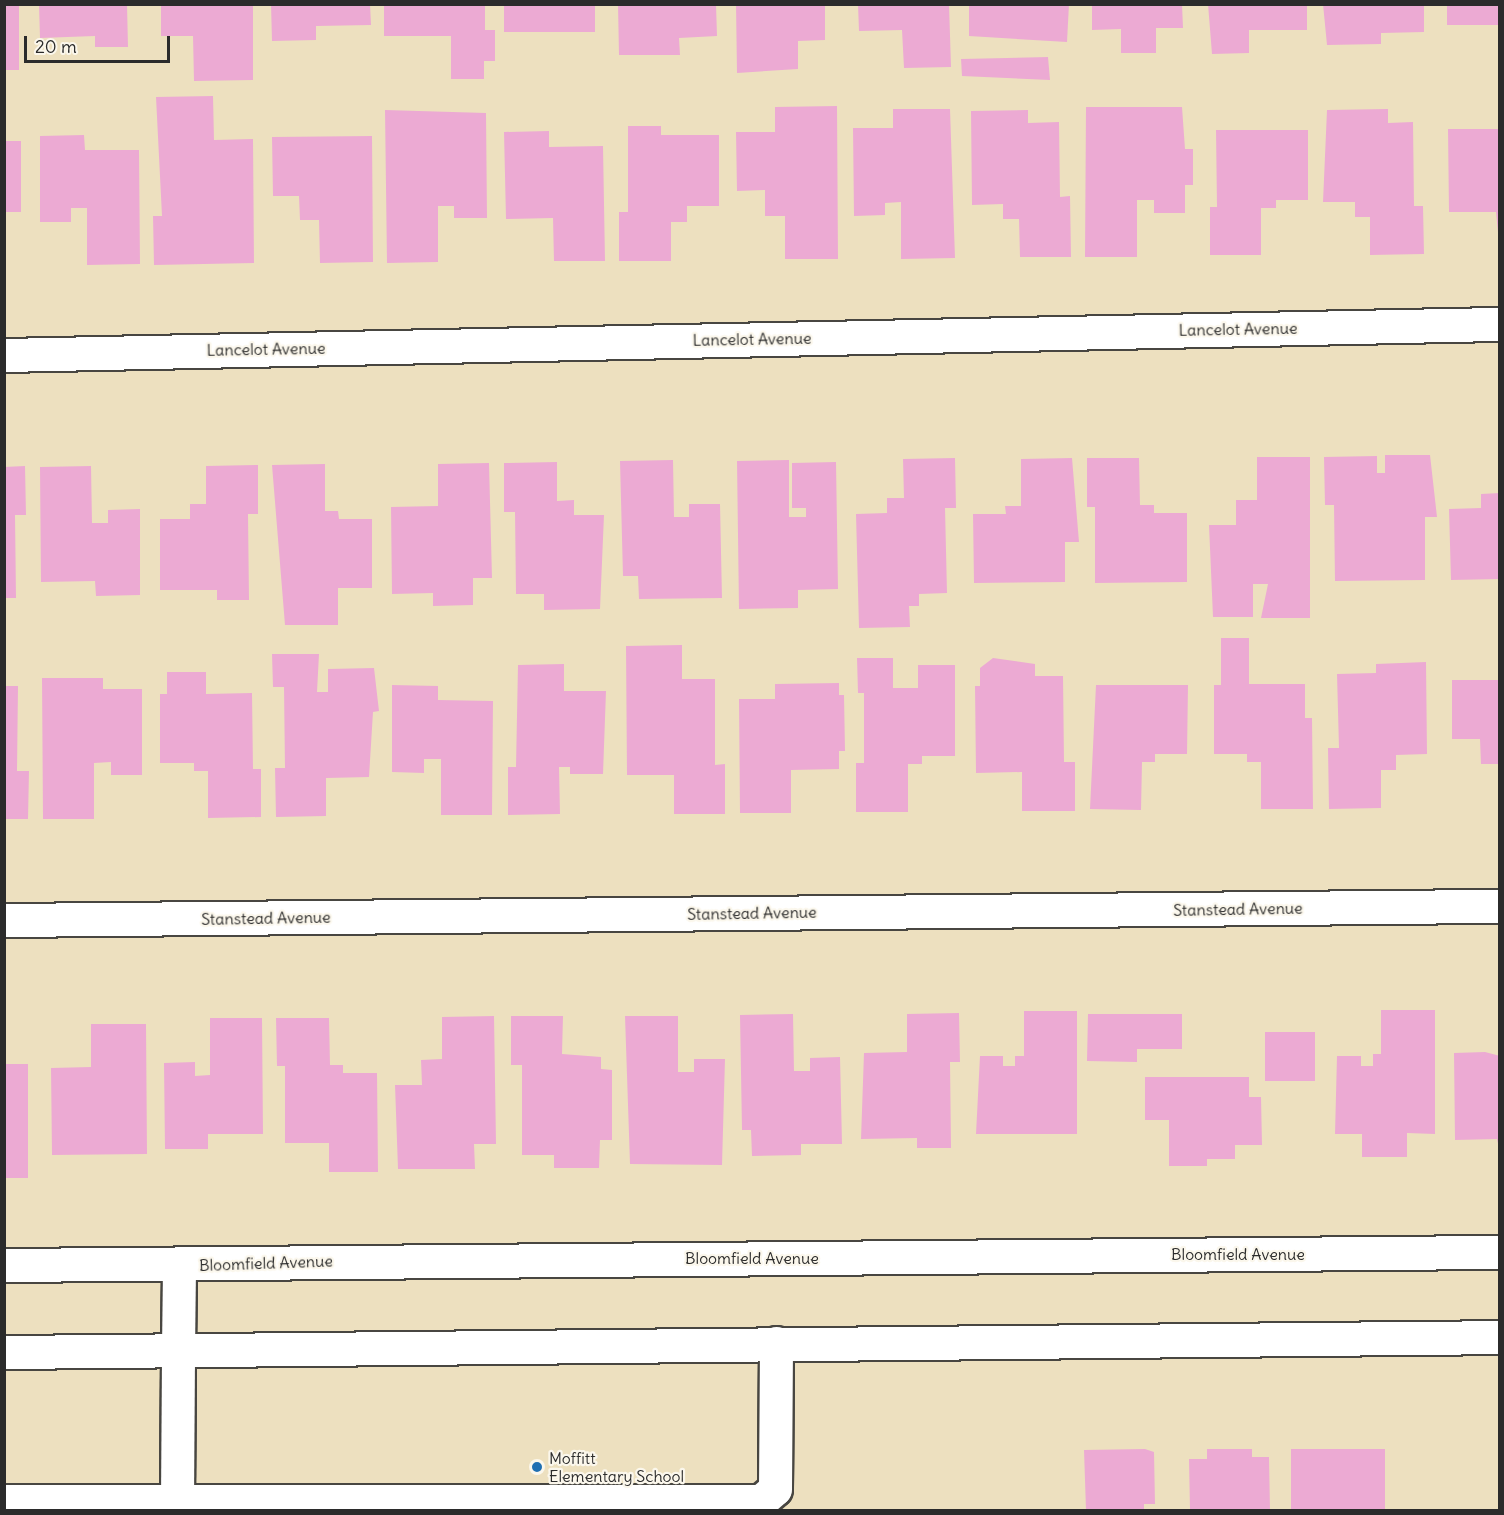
<!DOCTYPE html>
<html>
<head>
<meta charset="utf-8">
<style>
  body { margin:0 }
  #map { position:relative; width:1504px; height:1515px; overflow:hidden; background:#ede0bf; font-family:Delius,sans-serif }
  div>[style] { position:absolute }
  .building>* { inset:0; background:#ecaad3; transform-origin:0 0 }
  .roads { filter:drop-shadow(2px 0 #484641) drop-shadow(-2px 0 #484641) drop-shadow(0 2px #484641) drop-shadow(0 -2px #484641) }
  .minor>* { height:33px; margin:-16.5px; padding:0 16.5px; transform-origin:16.5px; border-radius:16.5px; background:#fff }
  .major>* { height:33px; margin:-16.5px; padding:0 16.5px; transform-origin:16.5px; border-radius:16.5px; background:#fff }
  .dots>* { width:16px; height:16px; translate:-50% -50%; box-sizing:border-box; border:3px solid #fbf7ec; border-radius:50% }
  span { translate:-50% -50%; white-space:nowrap; text-align:center; line-height:1.15; -webkit-text-stroke:4.5px #fbf7ec; paint-order:stroke }
  .street-label { font-size:16px; color:#2b2b2b }
  .poi-label { font-size:16px; color:#2b2b2b }
  .left { translate:0 -50%; text-align:left }
  .frame { position:absolute; inset:0; border:6px solid #2b2b2b; pointer-events:none }
  .scale { position:absolute; left:24px; top:36px; width:146px; height:27px; box-sizing:border-box; border:3px solid #2b2b2b; border-top:0; padding-left:8px; font-size:18px; line-height:21px; white-space:nowrap; color:#2b2b2b; -webkit-text-stroke:4px #fbf7ec; paint-order:stroke }
</style>
</head>
<body>
<div id="map">
  <div class="building">
    <div style="left:4px;top:4px;width:15px;height:66px"></div>
    <div style="clip-path:polygon(39px 4px,127px 4px,128px 47px,95px 47px,95px 36px,40px 38px)"></div>
    <div style="clip-path:polygon(161px 4px,253px 4px,253px 80px,194px 81px,193px 36px,161px 36px)"></div>
    <div style="clip-path:polygon(271px 4px,370px 4px,371px 25px,316px 26px,316px 40px,272px 41px)"></div>
    <div style="clip-path:polygon(384px 4px,485px 4px,485px 30px,495px 30px,495px 61px,484px 61px,484px 79px,451px 79px,451px 36px,384px 36px)"></div>
    <div style="left:504px;top:4px;width:91px;height:28px"></div>
    <div style="clip-path:polygon(618px 4px,716px 4px,717px 36px,679px 38px,680px 55px,619px 55px)"></div>
    <div style="clip-path:polygon(736px 4px,825px 4px,825px 40px,798px 41px,798px 69px,737px 73px)"></div>
    <div style="clip-path:polygon(858px 4px,949px 4px,951px 67px,904px 68px,902px 30px,859px 31px)"></div>
    <div style="clip-path:polygon(969px 4px,1069px 4px,1067px 42px,969px 36px)"></div>
    <div style="clip-path:polygon(1092px 4px,1182px 4px,1183px 28px,1156px 28px,1156px 53px,1121px 53px,1121px 29px,1092px 30px)"></div>
    <div style="clip-path:polygon(1208px 4px,1307px 4px,1307px 30px,1249px 30px,1249px 53px,1212px 54px)"></div>
    <div style="clip-path:polygon(1323px 4px,1424px 4px,1424px 32px,1381px 33px,1381px 44px,1327px 45px)"></div>
    <div style="left:1447px;top:4px;width:53px;height:21px"></div>
    <div style="clip-path:polygon(1048px 57px,1050px 80px,962px 76px,961px 59px)"></div>
    <div style="clip-path:polygon(213px 96px,214px 140px,253px 139px,254px 263px,154px 265px,153px 216px,162px 216px,156px 97px)"></div>
    <div style="clip-path:polygon(837px 106px,838px 259px,785px 259px,785px 216px,765px 216px,765px 190px,737px 191px,736px 132px,775px 132px,775px 107px)"></div>
    <div style="clip-path:polygon(1086px 107px,1182px 107px,1185px 149px,1193px 149px,1193px 185px,1185px 185px,1185px 213px,1154px 213px,1154px 200px,1137px 200px,1137px 257px,1085px 257px)"></div>
    <div style="clip-path:polygon(893px 109px,950px 109px,955px 258px,901px 259px,901px 202px,885px 203px,885px 215px,854px 216px,853px 128px,893px 128px)"></div>
    <div style="clip-path:polygon(1388px 109px,1388px 123px,1413px 122px,1414px 206px,1423px 206px,1424px 254px,1370px 255px,1370px 217px,1355px 217px,1355px 202px,1323px 202px,1327px 110px)"></div>
    <div style="clip-path:polygon(385px 110px,486px 113px,487px 218px,454px 218px,454px 206px,438px 206px,438px 262px,387px 263px)"></div>
    <div style="clip-path:polygon(1028px 110px,1028px 123px,1059px 122px,1060px 197px,1070px 196px,1071px 257px,1020px 257px,1019px 219px,1003px 219px,1003px 204px,972px 205px,971px 111px)"></div>
    <div style="clip-path:polygon(628px 126px,661px 126px,661px 135px,719px 135px,719px 206px,687px 206px,687px 222px,671px 222px,671px 261px,619px 261px,619px 212px,628px 212px)"></div>
    <div style="clip-path:polygon(1448px 129px,1500px 129px,1500px 253px,1496px 212px,1449px 212px)"></div>
    <div style="clip-path:polygon(1216px 130px,1308px 130px,1308px 200px,1276px 200px,1276px 208px,1261px 208px,1261px 255px,1210px 255px,1210px 207px,1217px 207px)"></div>
    <div style="clip-path:polygon(549px 131px,549px 147px,603px 146px,605px 261px,554px 261px,553px 218px,506px 219px,504px 132px)"></div>
    <div style="clip-path:polygon(84px 135px,85px 150px,139px 150px,140px 264px,87px 265px,87px 208px,71px 208px,71px 222px,40px 222px,40px 136px)"></div>
    <div style="clip-path:polygon(372px 136px,373px 262px,320px 263px,319px 220px,300px 220px,299px 196px,273px 196px,272px 137px)"></div>
    <div style="left:4px;top:141px;width:17px;height:71px"></div>
    <div style="clip-path:polygon(1385px 455px,1430px 455px,1437px 517px,1425px 517px,1425px 580px,1335px 581px,1334px 505px,1325px 505px,1324px 457px,1377px 456px,1377px 473px,1385px 473px)"></div>
    <div style="clip-path:polygon(1257px 457px,1310px 457px,1310px 618px,1261px 618px,1268px 584px,1253px 584px,1253px 617px,1213px 617px,1209px 525px,1236px 525px,1236px 500px,1257px 500px)"></div>
    <div style="clip-path:polygon(955px 458px,956px 508px,945px 508px,947px 593px,919px 594px,919px 606px,909px 606px,910px 627px,859px 628px,856px 514px,887px 513px,887px 498px,904px 498px,903px 459px)"></div>
    <div style="clip-path:polygon(1072px 458px,1079px 542px,1065px 542px,1065px 582px,974px 583px,973px 514px,1006px 514px,1005px 506px,1021px 506px,1021px 459px)"></div>
    <div style="clip-path:polygon(1087px 458px,1139px 458px,1140px 505px,1154px 505px,1154px 513px,1187px 513px,1187px 582px,1095px 583px,1095px 507px,1087px 507px)"></div>
    <div style="clip-path:polygon(673px 460px,674px 517px,689px 517px,689px 504px,720px 504px,722px 598px,639px 599px,638px 576px,623px 576px,620px 461px)"></div>
    <div style="clip-path:polygon(789px 460px,789px 517px,806px 517px,806px 508px,792px 508px,792px 463px,836px 462px,838px 589px,798px 590px,798px 608px,739px 609px,737px 461px)"></div>
    <div style="clip-path:polygon(557px 462px,557px 501px,574px 500px,574px 515px,604px 515px,600px 609px,544px 610px,544px 594px,516px 594px,515px 512px,504px 512px,504px 463px)"></div>
    <div style="clip-path:polygon(489px 463px,492px 578px,473px 578px,473px 605px,433px 606px,433px 593px,392px 594px,391px 507px,438px 506px,438px 464px)"></div>
    <div style="clip-path:polygon(325px 464px,325px 511px,338px 511px,339px 519px,372px 519px,372px 588px,338px 588px,338px 625px,285px 625px,272px 465px)"></div>
    <div style="clip-path:polygon(258px 465px,258px 514px,248px 514px,249px 600px,217px 600px,217px 590px,160px 590px,160px 519px,190px 519px,190px 504px,206px 504px,206px 466px)"></div>
    <div style="clip-path:polygon(25px 466px,26px 515px,15px 515px,16px 598px,4px 598px,4px 467px)"></div>
    <div style="clip-path:polygon(91px 466px,92px 523px,108px 523px,108px 510px,140px 509px,140px 595px,96px 596px,95px 581px,41px 582px,40px 467px)"></div>
    <div style="clip-path:polygon(1500px 493px,1500px 579px,1451px 580px,1449px 509px,1481px 508px,1481px 494px)"></div>
    <div style="clip-path:polygon(1221px 638px,1249px 638px,1249px 684px,1305px 684px,1305px 718px,1312px 718px,1313px 809px,1261px 809px,1261px 762px,1247px 762px,1247px 754px,1214px 754px,1214px 685px,1221px 685px)"></div>
    <div style="clip-path:polygon(682px 645px,682px 679px,715px 679px,715px 765px,725px 764px,725px 814px,674px 814px,674px 775px,627px 775px,626px 646px)"></div>
    <div style="clip-path:polygon(272px 654px,319px 654px,317px 692px,328px 692px,328px 669px,374px 668px,379px 711px,373px 712px,369px 777px,326px 778px,326px 816px,276px 817px,275px 768px,285px 768px,284px 687px,273px 687px)"></div>
    <div style="clip-path:polygon(857px 658px,893px 658px,893px 688px,918px 688px,918px 665px,955px 665px,955px 756px,922px 756px,922px 764px,908px 764px,908px 812px,856px 812px,856px 763px,864px 763px,864px 693px,858px 693px)"></div>
    <div style="clip-path:polygon(993px 658px,1035px 664px,1035px 676px,1063px 676px,1064px 762px,1075px 762px,1075px 811px,1022px 811px,1022px 772px,976px 773px,975px 686px,980px 686px,980px 668px)"></div>
    <div style="clip-path:polygon(1426px 662px,1427px 754px,1396px 755px,1396px 770px,1381px 770px,1381px 808px,1329px 809px,1328px 748px,1339px 748px,1337px 674px,1376px 673px,1376px 664px)"></div>
    <div style="clip-path:polygon(564px 664px,564px 691px,606px 691px,603px 774px,570px 774px,570px 767px,559px 767px,560px 814px,508px 815px,508px 767px,516px 767px,518px 665px)"></div>
    <div style="clip-path:polygon(167px 672px,206px 672px,206px 694px,252px 693px,253px 769px,261px 769px,261px 817px,208px 818px,208px 771px,194px 771px,194px 763px,160px 763px,160px 694px,167px 694px)"></div>
    <div style="clip-path:polygon(42px 678px,103px 678px,103px 689px,142px 689px,142px 775px,111px 775px,111px 762px,94px 763px,94px 819px,43px 819px)"></div>
    <div style="clip-path:polygon(1452px 680px,1500px 680px,1500px 764px,1481px 764px,1480px 739px,1452px 739px)"></div>
    <div style="clip-path:polygon(839px 683px,839px 695px,844px 695px,845px 751px,839px 751px,839px 769px,791px 770px,791px 813px,740px 813px,739px 699px,775px 699px,775px 684px)"></div>
    <div style="clip-path:polygon(392px 685px,438px 686px,438px 700px,493px 701px,492px 815px,441px 815px,441px 759px,424px 759px,424px 773px,392px 772px)"></div>
    <div style="clip-path:polygon(1096px 685px,1188px 685px,1187px 754px,1155px 754px,1155px 762px,1142px 762px,1141px 810px,1090px 809px)"></div>
    <div style="clip-path:polygon(4px 686px,18px 686px,17px 771px,29px 771px,28px 819px,4px 819px)"></div>
    <div style="clip-path:polygon(1381px 1010px,1435px 1010px,1435px 1134px,1407px 1133px,1407px 1157px,1362px 1157px,1362px 1134px,1335px 1134px,1337px 1056px,1361px 1056px,1361px 1066px,1373px 1066px,1373px 1054px,1381px 1054px)"></div>
    <div style="clip-path:polygon(1024px 1011px,1077px 1011px,1077px 1134px,976px 1134px,980px 1056px,1003px 1056px,1003px 1066px,1015px 1066px,1015px 1056px,1024px 1056px)"></div>
    <div style="clip-path:polygon(959px 1013px,960px 1062px,950px 1062px,951px 1148px,917px 1148px,917px 1138px,861px 1139px,864px 1053px,907px 1052px,907px 1014px)"></div>
    <div style="clip-path:polygon(793px 1014px,794px 1071px,810px 1071px,810px 1058px,840px 1057px,842px 1144px,801px 1144px,801px 1155px,752px 1156px,751px 1130px,742px 1130px,740px 1015px)"></div>
    <div style="clip-path:polygon(1088px 1014px,1182px 1014px,1182px 1049px,1137px 1049px,1137px 1062px,1087px 1061px)"></div>
    <div style="clip-path:polygon(494px 1016px,496px 1144px,474px 1144px,475px 1169px,398px 1169px,395px 1085px,422px 1085px,421px 1060px,442px 1059px,442px 1017px)"></div>
    <div style="clip-path:polygon(511px 1016px,563px 1016px,562px 1054px,601px 1057px,601px 1069px,612px 1070px,612px 1140px,600px 1140px,599px 1168px,554px 1168px,554px 1155px,522px 1155px,522px 1065px,511px 1065px)"></div>
    <div style="clip-path:polygon(625px 1016px,678px 1016px,678px 1072px,694px 1072px,694px 1059px,725px 1059px,722px 1165px,630px 1164px)"></div>
    <div style="clip-path:polygon(210px 1018px,262px 1018px,263px 1134px,208px 1134px,208px 1149px,165px 1149px,164px 1063px,195px 1062px,195px 1076px,210px 1075px)"></div>
    <div style="clip-path:polygon(276px 1018px,329px 1018px,330px 1065px,343px 1065px,343px 1073px,377px 1073px,378px 1172px,329px 1172px,329px 1143px,285px 1143px,285px 1066px,277px 1066px)"></div>
    <div style="clip-path:polygon(91px 1024px,146px 1024px,147px 1154px,52px 1155px,51px 1068px,91px 1067px)"></div>
    <div style="left:1265px;top:1032px;width:50px;height:49px"></div>
    <div style="clip-path:polygon(1485px 1052px,1500px 1056px,1500px 1153px,1497px 1139px,1455px 1140px,1454px 1053px)"></div>
    <div style="left:4px;top:1064px;width:24px;height:114px"></div>
    <div style="clip-path:polygon(1145px 1077px,1249px 1077px,1249px 1097px,1261px 1097px,1262px 1145px,1235px 1145px,1235px 1159px,1207px 1159px,1207px 1166px,1169px 1166px,1169px 1120px,1145px 1120px)"></div>
    <div style="clip-path:polygon(1145px 1449px,1154px 1452px,1155px 1504px,1144px 1504px,1144px 1510px,1086px 1510px,1084px 1450px)"></div>
    <div style="clip-path:polygon(1207px 1449px,1252px 1449px,1252px 1457px,1269px 1457px,1270px 1510px,1190px 1510px,1189px 1459px,1207px 1459px)"></div>
    <div style="left:1291px;top:1449px;width:94px;height:61px"></div>
  </div>
  <div class="roads">
    <div class="minor">
      <div style="left:4px;top:355px;width:1496px;rotate:-1.19deg"></div>
      <div style="left:4px;top:920px;width:1496px;rotate:-0.54deg"></div>
      <div style="left:177px;top:1500px;width:150px;rotate:-89.6deg"></div>
      <div style="left:4px;top:1501px;width:757px"></div>
      <div style="left:761px;top:1501px;width:18px;rotate:-41deg"></div>
      <div style="left:775px;top:1489px;width:146px;rotate:-89.6deg"></div>
    </div>
    <div class="major">
      <div style="left:4px;top:1265px;width:1496px;rotate:-0.5deg"></div>
      <div style="left:178px;top:1350px;width:84px;rotate:-89.3deg"></div>
      <div style="left:4px;top:1352px;width:1496px;rotate:-0.57deg"></div>
    </div>
  </div>
  <div class="dots">
    <div style="left:537px;top:1467px;background:#1f6fb2"></div>
  </div>
  <div class="street-label">
    <span style="left:1238px;top:329px;rotate:-1deg">Lancelot Avenue</span>
    <span style="left:752px;top:339px;rotate:-1deg">Lancelot Avenue</span>
    <span style="left:266px;top:349px;rotate:-1deg">Lancelot Avenue</span>
    <span style="left:1238px;top:909px;rotate:-1deg">Stanstead Avenue</span>
    <span style="left:752px;top:913px;rotate:-1deg">Stanstead Avenue</span>
    <span style="left:266px;top:918px;rotate:-1deg">Stanstead Avenue</span>
    <span style="left:1238px;top:1254px">Bloomfield Avenue</span>
    <span style="left:752px;top:1258px">Bloomfield Avenue</span>
    <span style="left:266px;top:1263px;rotate:-2deg">Bloomfield Avenue</span>
  </div>
  <div class="poi-label">
    <span class="left" style="left:549px;top:1467px">Moffitt<br>Elementary School</span>
  </div>
  <div class="frame"></div>
  <div class="scale">20 m</div>
</div>
</body>
</html>
